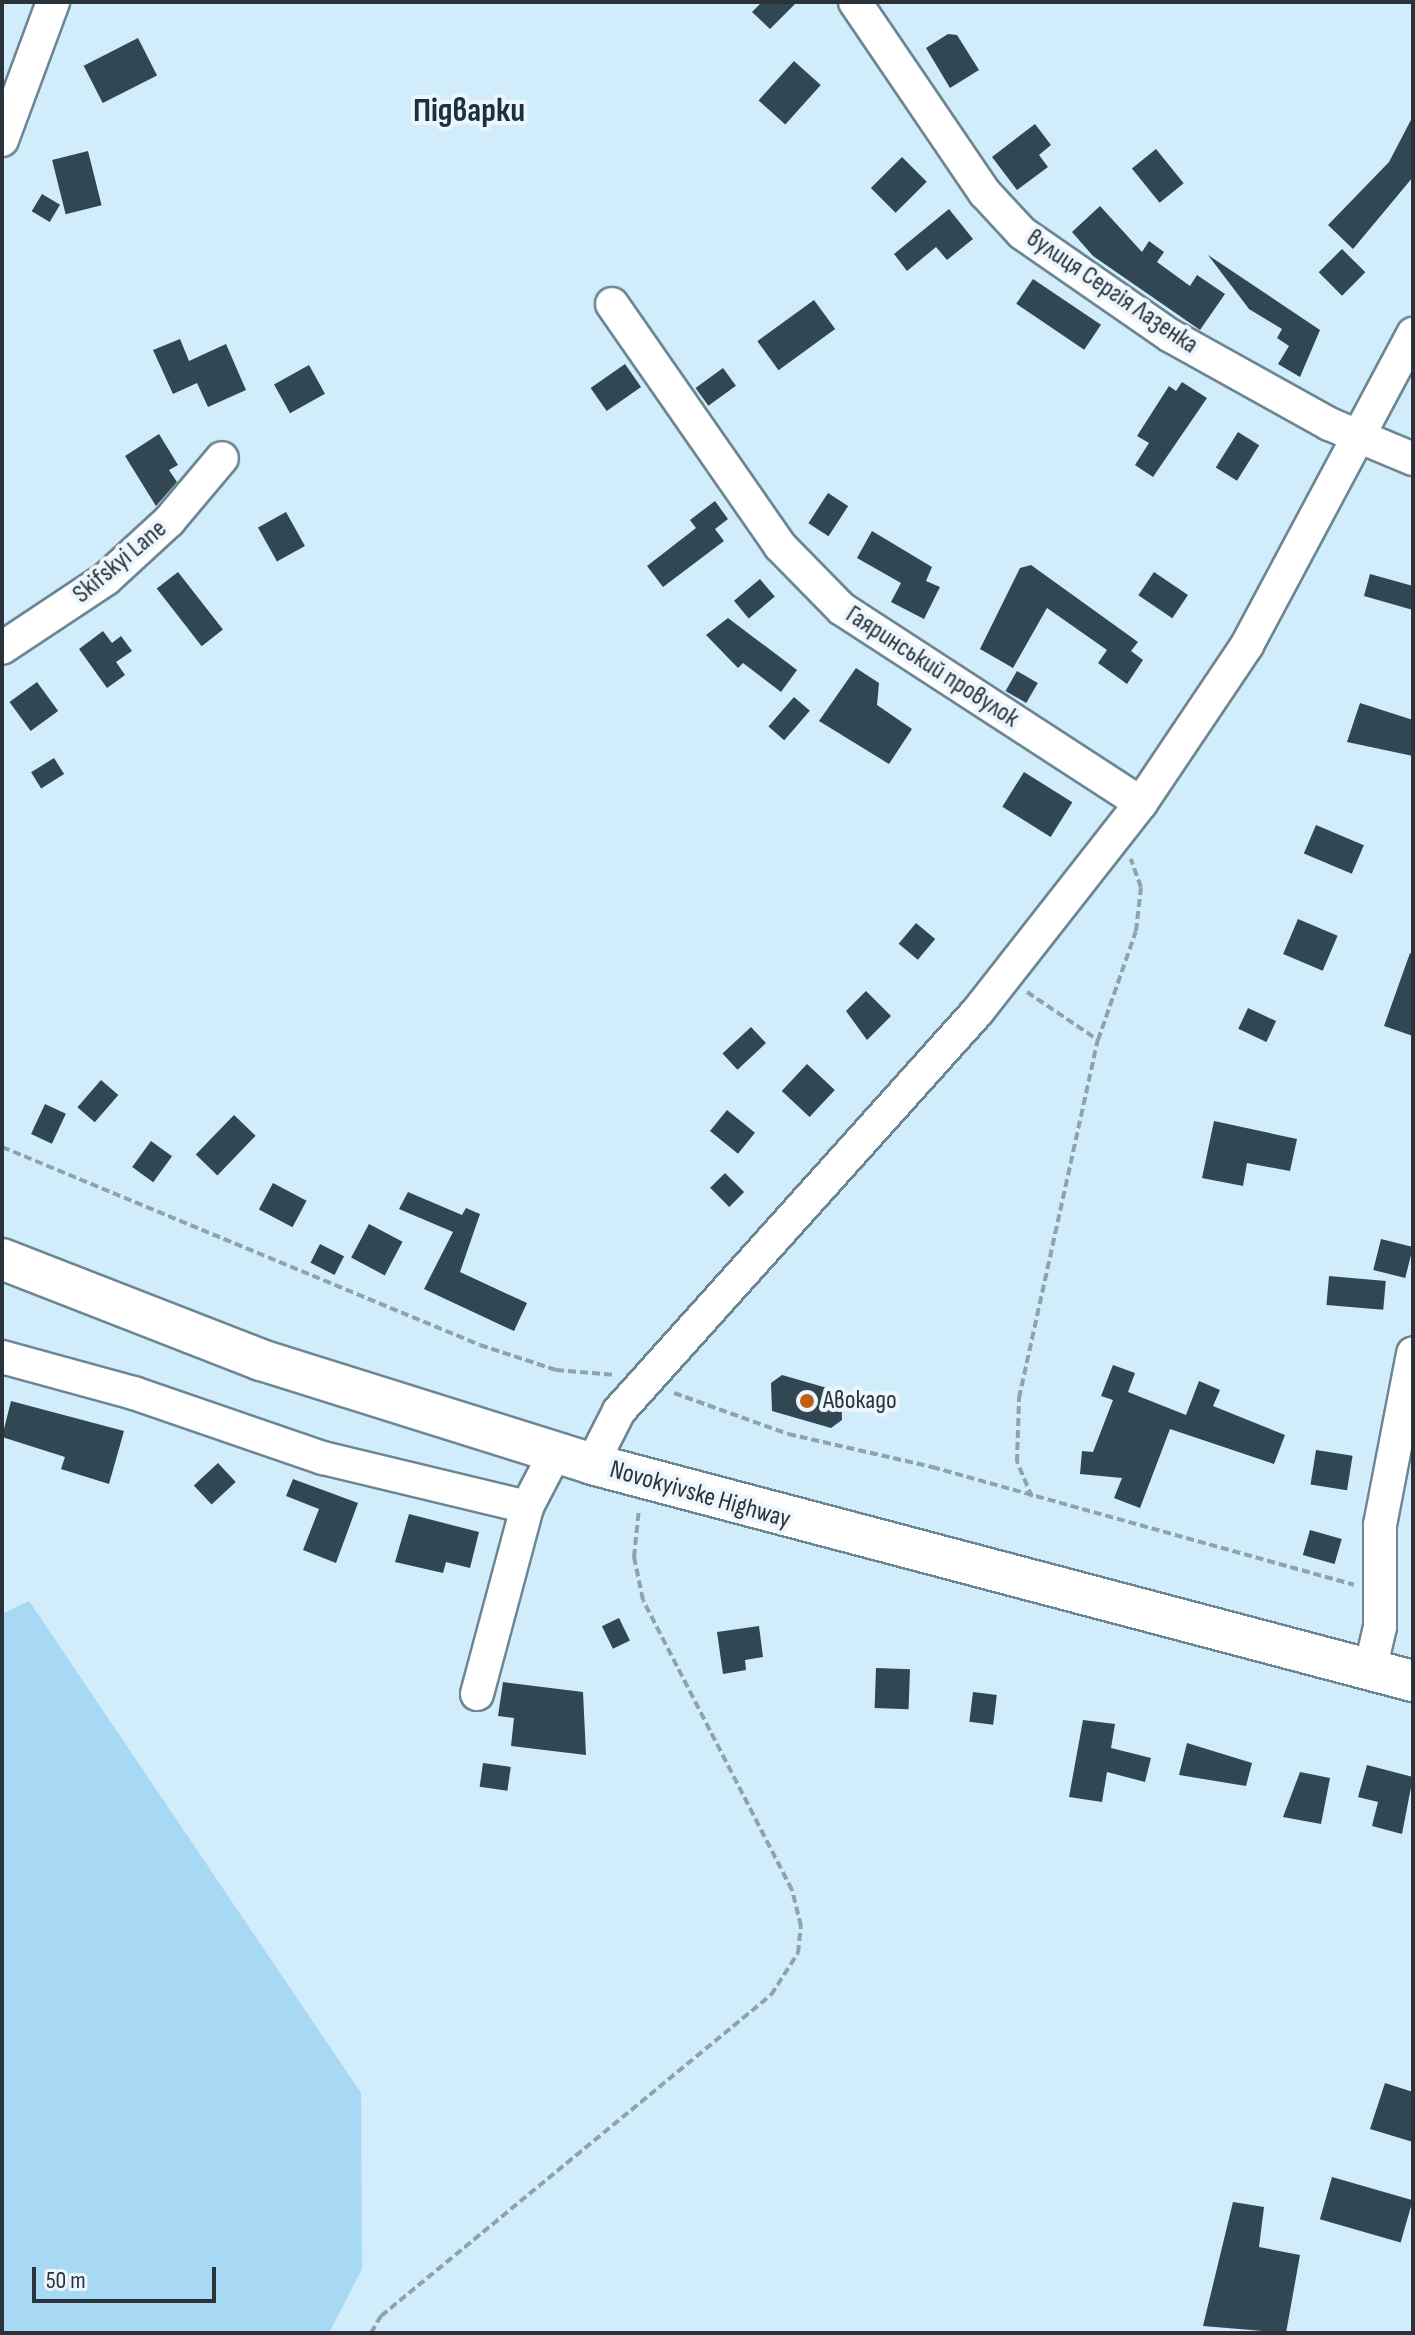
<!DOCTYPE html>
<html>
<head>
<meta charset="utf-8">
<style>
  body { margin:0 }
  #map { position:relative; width:1415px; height:2335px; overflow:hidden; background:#d1ecfb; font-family:"Sofia Sans Condensed",sans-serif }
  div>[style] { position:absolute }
  .green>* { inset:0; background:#a7d9f4 }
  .building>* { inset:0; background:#314854; transform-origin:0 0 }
  .path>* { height:4px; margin-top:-2px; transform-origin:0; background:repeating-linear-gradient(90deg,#8fa3ae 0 8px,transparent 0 12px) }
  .roads { filter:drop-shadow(2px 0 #6d8693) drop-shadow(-2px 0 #6d8693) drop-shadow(0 2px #6d8693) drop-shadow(0 -2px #6d8693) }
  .minor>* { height:32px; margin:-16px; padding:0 16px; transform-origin:16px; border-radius:16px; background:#fff }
  .major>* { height:40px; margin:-20px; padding:0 20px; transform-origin:20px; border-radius:20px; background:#fff }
  .dots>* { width:22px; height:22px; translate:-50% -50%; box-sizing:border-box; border:4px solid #ecf6fc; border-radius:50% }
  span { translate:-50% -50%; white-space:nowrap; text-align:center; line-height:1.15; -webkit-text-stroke:8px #ecf6fc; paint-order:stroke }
  .street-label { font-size:26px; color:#293339 }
  .poi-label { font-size:26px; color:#293339 }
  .left { translate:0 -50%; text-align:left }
  .district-label { font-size:34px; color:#1b313c; font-weight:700 }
  .frame { position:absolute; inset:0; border:4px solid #293339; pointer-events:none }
  .scale { position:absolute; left:32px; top:2267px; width:184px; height:36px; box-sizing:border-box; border:4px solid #293339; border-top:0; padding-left:10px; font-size:24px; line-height:28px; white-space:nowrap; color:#293339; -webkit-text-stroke:6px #ecf6fc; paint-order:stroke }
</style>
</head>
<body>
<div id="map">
  <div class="green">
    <div style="clip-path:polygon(29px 1601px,361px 2093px,362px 2269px,329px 2333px,2px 2333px,2px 1614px)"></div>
  </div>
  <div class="building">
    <div style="clip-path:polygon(762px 2px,797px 2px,770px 29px,752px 12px)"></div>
    <div style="clip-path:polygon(948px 34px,957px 35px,979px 70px,950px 88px,926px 48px)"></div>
    <div style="left:138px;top:38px;width:42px;height:61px;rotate:63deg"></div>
    <div style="left:794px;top:61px;width:36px;height:53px;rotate:42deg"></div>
    <div style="clip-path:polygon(1413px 116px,1413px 177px,1353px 249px,1328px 225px,1389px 162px)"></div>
    <div style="clip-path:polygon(1035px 124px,1051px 145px,1039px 155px,1048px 167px,1017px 190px,992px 157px)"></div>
    <div style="left:1156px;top:149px;width:44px;height:31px;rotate:51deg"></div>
    <div style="left:88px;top:151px;width:56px;height:37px;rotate:76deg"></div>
    <div style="left:902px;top:157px;width:35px;height:44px;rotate:45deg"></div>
    <div style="left:42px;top:194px;width:21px;height:20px;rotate:31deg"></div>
    <div style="clip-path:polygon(1100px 206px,1142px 252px,1149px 241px,1164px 252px,1157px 262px,1190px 286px,1197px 275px,1225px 294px,1200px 330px,1093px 256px,1072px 232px)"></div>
    <div style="clip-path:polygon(949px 209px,973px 239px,947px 260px,936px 247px,907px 271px,894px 254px)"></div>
    <div style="left:1342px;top:249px;width:33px;height:33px;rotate:45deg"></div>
    <div style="clip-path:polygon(1208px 255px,1320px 330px,1300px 377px,1278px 364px,1289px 346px,1277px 338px,1282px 329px,1249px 309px)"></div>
    <div style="left:1033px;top:279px;width:82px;height:30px;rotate:34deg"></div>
    <div style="left:814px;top:300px;width:36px;height:70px;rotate:54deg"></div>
    <div style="clip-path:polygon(180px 339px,189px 361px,226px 344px,246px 390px,208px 407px,197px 383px,173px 394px,153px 350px)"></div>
    <div style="left:625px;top:364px;width:28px;height:42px;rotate:55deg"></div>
    <div style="left:309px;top:365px;width:33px;height:40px;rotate:61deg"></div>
    <div style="left:723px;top:368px;width:22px;height:34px;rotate:54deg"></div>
    <div style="clip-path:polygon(1182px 382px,1207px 398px,1153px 477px,1135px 465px,1149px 443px,1137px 436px,1169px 386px,1176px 391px)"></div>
    <div style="left:1238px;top:432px;width:25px;height:42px;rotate:32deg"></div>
    <div style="clip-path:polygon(159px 434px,178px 465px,169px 470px,177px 482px,156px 506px,125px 456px)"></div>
    <div style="left:828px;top:493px;width:24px;height:36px;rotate:33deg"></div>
    <div style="clip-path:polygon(715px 501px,728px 519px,715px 529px,724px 541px,663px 587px,647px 566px,696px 528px,690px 520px)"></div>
    <div style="left:286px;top:512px;width:39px;height:32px;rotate:61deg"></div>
    <div style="clip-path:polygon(872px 531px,932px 567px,926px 581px,940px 587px,924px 619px,891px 602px,901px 583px,857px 558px)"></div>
    <div style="clip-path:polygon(1031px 565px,1138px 642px,1131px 651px,1143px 660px,1127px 684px,1098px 663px,1107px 650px,1047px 608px,1013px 668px,980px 649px,1020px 568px)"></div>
    <div style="left:178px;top:572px;width:73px;height:27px;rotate:52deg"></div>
    <div style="left:1154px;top:572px;width:41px;height:28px;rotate:34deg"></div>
    <div style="clip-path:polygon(1370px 574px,1413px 586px,1413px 610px,1364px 596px)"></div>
    <div style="left:760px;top:579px;width:23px;height:34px;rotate:50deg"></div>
    <div style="clip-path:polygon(728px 618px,797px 670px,781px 692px,743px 663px,738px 668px,706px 635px)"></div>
    <div style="clip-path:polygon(103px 631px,112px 643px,121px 636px,132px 651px,116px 662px,125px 675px,107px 688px,79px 649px)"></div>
    <div style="clip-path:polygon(856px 668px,879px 683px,877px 705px,912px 729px,889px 764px,819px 721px)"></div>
    <div style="left:1017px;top:671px;width:24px;height:23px;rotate:30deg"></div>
    <div style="left:37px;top:682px;width:36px;height:34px;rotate:54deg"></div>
    <div style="left:794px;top:697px;width:21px;height:39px;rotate:41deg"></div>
    <div style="clip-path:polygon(1360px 703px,1413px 720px,1413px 756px,1347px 742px)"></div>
    <div style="left:54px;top:758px;width:19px;height:27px;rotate:58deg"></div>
    <div style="left:1024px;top:772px;width:57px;height:41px;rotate:32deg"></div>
    <div style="left:1316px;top:825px;width:52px;height:31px;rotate:23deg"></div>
    <div style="left:1298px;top:919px;width:43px;height:38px;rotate:23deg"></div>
    <div style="left:916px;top:923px;width:25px;height:27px;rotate:40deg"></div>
    <div style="clip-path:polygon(1410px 953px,1413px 954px,1413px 1036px,1384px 1026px)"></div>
    <div style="clip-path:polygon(866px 991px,891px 1016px,867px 1040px,846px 1011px)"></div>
    <div style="left:1248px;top:1008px;width:31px;height:23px;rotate:25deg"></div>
    <div style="left:751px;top:1027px;width:22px;height:39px;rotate:47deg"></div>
    <div style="left:807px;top:1064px;width:38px;height:37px;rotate:43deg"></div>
    <div style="left:101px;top:1080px;width:23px;height:36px;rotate:41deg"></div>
    <div style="left:45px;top:1104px;width:23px;height:33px;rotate:25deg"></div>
    <div style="left:727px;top:1110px;width:36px;height:27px;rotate:39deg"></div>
    <div style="left:234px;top:1115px;width:30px;height:55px;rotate:44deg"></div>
    <div style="clip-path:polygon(1214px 1121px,1297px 1139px,1290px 1171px,1247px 1163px,1243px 1186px,1202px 1178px)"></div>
    <div style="left:151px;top:1141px;width:26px;height:32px;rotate:36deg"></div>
    <div style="left:725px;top:1173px;width:27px;height:21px;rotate:45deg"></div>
    <div style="left:273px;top:1183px;width:38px;height:30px;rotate:28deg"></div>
    <div style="clip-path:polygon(408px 1192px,462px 1215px,466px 1208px,480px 1214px,460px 1272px,527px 1303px,514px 1331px,424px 1289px,453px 1232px,399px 1209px)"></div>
    <div style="left:369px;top:1224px;width:38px;height:38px;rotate:28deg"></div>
    <div style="left:1381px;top:1239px;width:33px;height:32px;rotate:14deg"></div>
    <div style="left:320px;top:1244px;width:27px;height:21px;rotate:27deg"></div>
    <div style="left:1329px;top:1276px;width:57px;height:29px;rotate:5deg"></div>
    <div style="clip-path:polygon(1113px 1365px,1135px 1373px,1128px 1392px,1186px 1415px,1199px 1381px,1220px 1390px,1213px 1406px,1285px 1435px,1274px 1464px,1170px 1429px,1140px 1508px,1114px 1498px,1122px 1478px,1080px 1474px,1082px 1451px,1093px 1452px,1113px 1400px,1101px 1396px)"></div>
    <div style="clip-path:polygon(782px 1375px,841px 1392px,842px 1420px,831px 1428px,772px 1411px,771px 1383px)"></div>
    <div style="clip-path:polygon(11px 1401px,124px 1431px,109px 1484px,61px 1469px,65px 1457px,2px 1437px)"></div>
    <div style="left:1316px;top:1450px;width:37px;height:35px;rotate:9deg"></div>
    <div style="left:218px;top:1463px;width:26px;height:33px;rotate:47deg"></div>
    <div style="clip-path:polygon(293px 1479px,358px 1503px,336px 1563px,303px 1550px,319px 1509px,286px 1496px)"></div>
    <div style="clip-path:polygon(409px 1514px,479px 1532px,470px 1568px,446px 1562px,443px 1573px,395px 1562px)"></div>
    <div style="left:1310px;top:1530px;width:33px;height:26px;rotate:16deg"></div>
    <div style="left:619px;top:1618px;width:25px;height:19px;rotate:64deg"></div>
    <div style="clip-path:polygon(759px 1626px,763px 1657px,745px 1660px,746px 1670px,723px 1674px,717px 1632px)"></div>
    <div style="left:876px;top:1668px;width:34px;height:40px;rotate:2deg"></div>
    <div style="clip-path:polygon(503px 1682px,583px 1692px,586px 1755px,511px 1746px,514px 1718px,498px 1716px)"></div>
    <div style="left:973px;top:1692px;width:24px;height:30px;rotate:7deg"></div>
    <div style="clip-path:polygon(1083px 1720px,1115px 1724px,1111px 1748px,1151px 1758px,1145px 1782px,1107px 1772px,1102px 1802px,1069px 1797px)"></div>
    <div style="clip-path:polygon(1187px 1743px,1252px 1763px,1246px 1786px,1179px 1775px)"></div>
    <div style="left:483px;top:1763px;width:28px;height:24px;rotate:8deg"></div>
    <div style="clip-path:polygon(1367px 1765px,1413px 1777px,1402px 1834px,1372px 1826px,1378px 1802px,1358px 1797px)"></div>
    <div style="clip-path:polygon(1300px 1772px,1330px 1778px,1321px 1824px,1283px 1817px)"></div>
    <div style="clip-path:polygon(1385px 2083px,1413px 2092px,1413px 2142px,1370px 2129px)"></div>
    <div style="left:1332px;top:2177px;width:84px;height:44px;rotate:16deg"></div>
    <div style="clip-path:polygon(1233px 2202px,1264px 2207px,1259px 2247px,1300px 2255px,1286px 2333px,1203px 2326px)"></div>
  </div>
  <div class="path">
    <div style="left:1027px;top:992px;width:86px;rotate:34.1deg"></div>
    <div style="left:2px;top:1147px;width:517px;rotate:22.5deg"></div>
    <div style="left:480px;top:1345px;width:80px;rotate:18.2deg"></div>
    <div style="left:556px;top:1370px;width:60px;rotate:4.8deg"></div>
    <div style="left:674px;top:1393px;width:121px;rotate:19.8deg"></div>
    <div style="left:788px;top:1434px;width:148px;rotate:12.9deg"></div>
    <div style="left:932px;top:1467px;width:438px;rotate:15.6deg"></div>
    <div style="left:1032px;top:1497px;width:38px;rotate:-113deg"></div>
    <div style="left:1017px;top:1462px;width:64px;rotate:-88.2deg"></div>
    <div style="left:1019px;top:1398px;width:367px;rotate:-77.6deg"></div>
    <div style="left:1098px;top:1040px;width:115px;rotate:-70.8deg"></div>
    <div style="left:1136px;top:931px;width:44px;rotate:-83.5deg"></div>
    <div style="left:1141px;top:887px;width:30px;rotate:-110deg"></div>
    <div style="left:371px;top:2333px;width:20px;rotate:-60deg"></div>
    <div style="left:381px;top:2316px;width:505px;rotate:-39.46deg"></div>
    <div style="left:771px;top:1995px;width:50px;rotate:-57.3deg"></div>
    <div style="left:798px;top:1953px;width:27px;rotate:-84deg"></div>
    <div style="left:801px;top:1926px;width:37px;rotate:-104deg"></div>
    <div style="left:792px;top:1890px;width:326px;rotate:-117.2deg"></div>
    <div style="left:643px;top:1600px;width:44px;rotate:-101.8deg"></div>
    <div style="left:634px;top:1557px;width:48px;rotate:-84.1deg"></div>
  </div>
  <div class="roads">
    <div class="minor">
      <div style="left:855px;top:2px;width:231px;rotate:55.8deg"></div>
      <div style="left:985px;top:193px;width:54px;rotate:47.2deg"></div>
      <div style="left:1022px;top:233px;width:181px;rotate:34.7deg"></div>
      <div style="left:1171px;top:336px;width:181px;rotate:29.1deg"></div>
      <div style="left:1329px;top:424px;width:91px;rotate:22.6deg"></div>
      <div style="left:2px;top:140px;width:147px;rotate:-69.7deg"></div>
      <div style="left:612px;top:304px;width:295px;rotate:55.2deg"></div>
      <div style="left:780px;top:546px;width:88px;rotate:45.5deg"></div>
      <div style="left:842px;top:609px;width:356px;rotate:33deg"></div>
      <div style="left:2px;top:648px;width:125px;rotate:-33.6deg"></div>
      <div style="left:106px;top:579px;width:86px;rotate:-42.6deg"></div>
      <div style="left:169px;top:521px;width:82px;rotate:-49.9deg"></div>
      <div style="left:2px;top:1357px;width:137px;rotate:15.3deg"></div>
      <div style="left:134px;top:1393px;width:200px;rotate:19deg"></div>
      <div style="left:323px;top:1458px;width:210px;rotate:13.5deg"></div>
      <div style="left:592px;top:1464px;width:59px;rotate:-63deg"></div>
      <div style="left:619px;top:1411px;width:537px;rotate:-48.09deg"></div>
      <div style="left:978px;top:1011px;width:264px;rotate:-51.9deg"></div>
      <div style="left:1141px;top:803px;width:190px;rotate:-56.1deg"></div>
      <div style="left:1247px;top:645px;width:353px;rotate:-61.9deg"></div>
      <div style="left:1370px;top:1670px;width:44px;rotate:-76.9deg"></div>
      <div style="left:1380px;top:1627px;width:102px;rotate:-90deg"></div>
      <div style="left:1380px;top:1525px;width:175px;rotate:-79.1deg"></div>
      <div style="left:477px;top:1694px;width:194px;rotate:-75deg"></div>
      <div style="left:527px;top:1507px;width:61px;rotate:-62.6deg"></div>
    </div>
    <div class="major">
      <div style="left:2px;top:1259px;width:278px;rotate:21.3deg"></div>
      <div style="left:261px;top:1360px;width:347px;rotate:17.4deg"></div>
      <div style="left:592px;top:1464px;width:849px;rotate:14.81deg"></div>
    </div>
  </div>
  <div class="dots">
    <div style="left:807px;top:1401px;background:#be6013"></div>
  </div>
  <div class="street-label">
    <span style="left:1112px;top:292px;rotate:34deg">вулиця Сергія Лазенка</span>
    <span style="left:120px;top:562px;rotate:-40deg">Skifskyi Lane</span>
    <span style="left:932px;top:667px;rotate:33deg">Гаяринський провулок</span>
    <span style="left:700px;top:1495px;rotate:16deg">Novokyivske Highway</span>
  </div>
  <div class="poi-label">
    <span class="left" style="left:823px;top:1401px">Авокадо</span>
  </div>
  <div class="district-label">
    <span style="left:469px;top:111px">Підварки</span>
  </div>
  <div class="frame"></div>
  <div class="scale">50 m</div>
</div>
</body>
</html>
